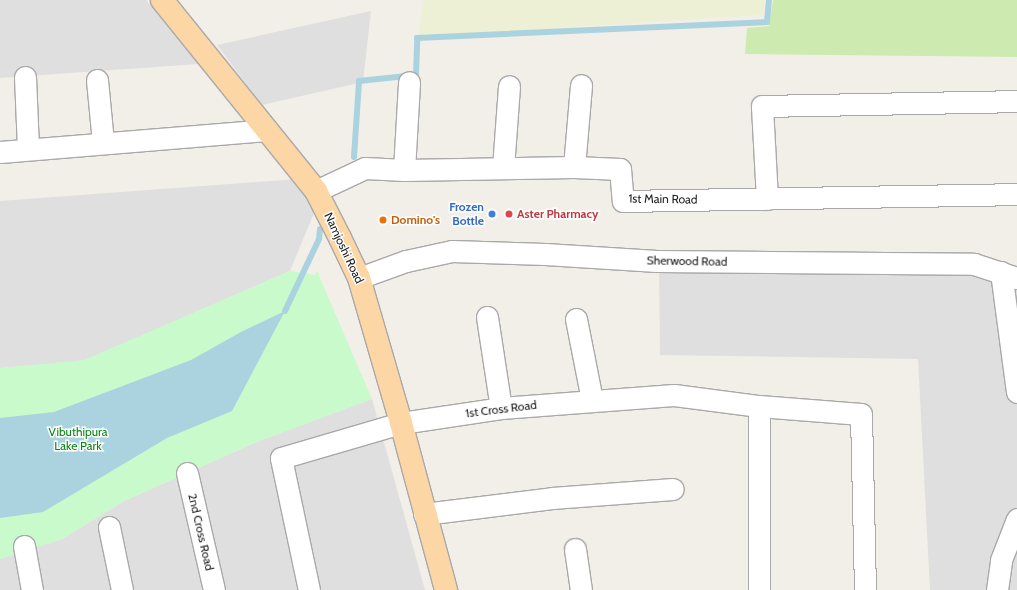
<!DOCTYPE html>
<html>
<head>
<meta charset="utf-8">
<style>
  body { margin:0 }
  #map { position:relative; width:1017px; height:590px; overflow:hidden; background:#f2efe9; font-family:Cabin,sans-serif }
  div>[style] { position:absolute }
  .residential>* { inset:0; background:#e0dfdf }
  .farmland>* { inset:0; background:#eef0d5 }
  .grass>* { inset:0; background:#cdebb0 }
  .park>* { inset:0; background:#c8facc }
  .water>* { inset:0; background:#aad3df }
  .stream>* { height:6px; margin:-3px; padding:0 3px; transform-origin:3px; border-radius:3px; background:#aad3df }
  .roads { filter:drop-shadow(1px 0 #a9a9a9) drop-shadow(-1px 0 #a9a9a9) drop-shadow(0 1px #a9a9a9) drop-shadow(0 -1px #a9a9a9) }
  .minor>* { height:21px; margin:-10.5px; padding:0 10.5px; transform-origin:10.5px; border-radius:10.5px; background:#fff }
  .major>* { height:22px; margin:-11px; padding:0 11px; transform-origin:11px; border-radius:11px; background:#fcd6a4 }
  .dots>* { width:11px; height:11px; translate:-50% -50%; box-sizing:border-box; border:2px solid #fff; border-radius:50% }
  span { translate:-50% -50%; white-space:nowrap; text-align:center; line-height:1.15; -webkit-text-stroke:3px #fff; paint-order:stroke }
  .street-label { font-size:12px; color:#222 }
  .shop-label { font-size:12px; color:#366cbe; font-weight:700 }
  .right { translate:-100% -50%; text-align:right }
  .health-label { font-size:12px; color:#be3a42; font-weight:700 }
  .left { translate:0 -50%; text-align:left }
  .food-label { font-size:12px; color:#c56008; font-weight:700 }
  .park-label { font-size:12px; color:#0c8416 }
</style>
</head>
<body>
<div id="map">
  <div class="residential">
    <div style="clip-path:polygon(0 0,146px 0,198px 64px,0 78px)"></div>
    <div style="clip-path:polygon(371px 11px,363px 82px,262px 105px,217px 45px)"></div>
    <div style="clip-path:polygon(297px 179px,314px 213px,290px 271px,84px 361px,0 368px,0 201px)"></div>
    <div style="clip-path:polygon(659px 269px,986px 276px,1017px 287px,1017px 590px,930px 590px,918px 359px,660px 355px)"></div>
    <div style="clip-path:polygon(372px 399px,425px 590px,0 590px,0 559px,62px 539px,124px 501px,259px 441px)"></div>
  </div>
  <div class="farmland">
    <div style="clip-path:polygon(424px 0,765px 0,763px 15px,418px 37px)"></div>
  </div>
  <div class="grass">
    <div style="clip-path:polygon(773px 0,1017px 0,1017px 57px,745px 54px,747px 28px,769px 26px)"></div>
  </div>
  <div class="park">
    <div style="clip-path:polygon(290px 271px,315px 275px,317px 271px,372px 399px,259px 441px,124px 501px,62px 539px,0 559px,0 368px,84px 360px)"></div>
  </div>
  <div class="water">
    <div style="clip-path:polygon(285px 311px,232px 411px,167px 438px,43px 512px,0 518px,0 418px,54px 412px,191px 360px,241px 332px)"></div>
  </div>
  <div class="stream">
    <div style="left:354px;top:157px;width:76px;rotate:-86.2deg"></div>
    <div style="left:359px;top:81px;width:57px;rotate:-6deg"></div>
    <div style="left:416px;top:75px;width:37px;rotate:-88deg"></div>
    <div style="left:417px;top:38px;width:350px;rotate:-2.6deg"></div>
    <div style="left:767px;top:22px;width:22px;rotate:-85deg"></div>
    <div style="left:285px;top:311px;width:80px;rotate:-64.7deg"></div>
    <div style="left:319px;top:239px;width:10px;rotate:-84deg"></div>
  </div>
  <div class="roads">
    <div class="minor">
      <div style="left:25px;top:77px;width:72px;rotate:87.6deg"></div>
      <div style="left:97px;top:80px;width:62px;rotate:84.5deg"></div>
      <div style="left:0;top:152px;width:267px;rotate:-4.7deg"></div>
      <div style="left:574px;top:167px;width:82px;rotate:-85.1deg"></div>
      <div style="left:503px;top:168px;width:82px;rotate:-85.8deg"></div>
      <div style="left:404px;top:170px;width:88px;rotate:-86.7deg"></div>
      <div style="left:316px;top:191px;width:54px;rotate:-25.1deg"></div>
      <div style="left:365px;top:168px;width:39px;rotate:3deg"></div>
      <div style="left:404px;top:170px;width:170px;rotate:-1deg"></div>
      <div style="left:574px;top:167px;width:46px;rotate:2.5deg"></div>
      <div style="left:620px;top:169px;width:32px;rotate:85deg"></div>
      <div style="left:623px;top:201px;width:394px;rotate:-1deg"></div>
      <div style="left:767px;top:199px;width:93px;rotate:-93.1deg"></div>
      <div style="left:762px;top:106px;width:255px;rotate:-1.1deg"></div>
      <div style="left:1001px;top:272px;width:121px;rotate:82.4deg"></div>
      <div style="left:359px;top:278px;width:50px;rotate:-19.9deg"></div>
      <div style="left:406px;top:261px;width:47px;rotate:-12.3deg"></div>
      <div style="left:452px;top:251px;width:93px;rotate:1.8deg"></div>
      <div style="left:545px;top:254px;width:112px;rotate:3.6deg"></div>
      <div style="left:657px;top:261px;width:317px;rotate:0.5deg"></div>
      <div style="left:974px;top:264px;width:45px;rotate:18deg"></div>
      <div style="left:487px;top:317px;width:92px;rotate:81.3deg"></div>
      <div style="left:576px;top:319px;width:83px;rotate:78.8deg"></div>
      <div style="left:187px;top:473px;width:120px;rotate:77deg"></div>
      <div style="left:424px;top:514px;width:129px;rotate:-7.1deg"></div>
      <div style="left:552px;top:498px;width:121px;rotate:-4.3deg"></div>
      <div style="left:109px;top:527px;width:64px;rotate:78.3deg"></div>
      <div style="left:24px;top:546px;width:45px;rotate:79.7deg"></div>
      <div style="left:575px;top:549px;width:41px;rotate:81.7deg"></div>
      <div style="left:309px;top:590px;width:135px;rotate:-102deg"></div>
      <div style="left:281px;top:458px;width:125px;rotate:-16.3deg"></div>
      <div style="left:401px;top:423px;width:101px;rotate:-8.5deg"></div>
      <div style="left:501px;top:408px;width:173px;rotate:-4.3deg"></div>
      <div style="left:674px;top:395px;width:86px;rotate:7.4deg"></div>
      <div style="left:759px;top:406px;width:102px;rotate:4.5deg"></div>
      <div style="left:861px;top:414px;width:176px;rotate:88.7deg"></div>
      <div style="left:759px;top:590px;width:184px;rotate:-90deg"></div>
      <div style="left:997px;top:590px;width:30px;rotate:-82deg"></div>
      <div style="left:1001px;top:560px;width:44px;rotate:-68.7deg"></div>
    </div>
    <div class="major">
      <div style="left:162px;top:0;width:245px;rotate:51.1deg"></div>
      <div style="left:316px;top:191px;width:53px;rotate:62.9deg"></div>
      <div style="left:340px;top:238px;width:44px;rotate:64.6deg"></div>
      <div style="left:359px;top:278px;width:151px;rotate:73.8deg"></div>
      <div style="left:401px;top:423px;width:173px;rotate:74.9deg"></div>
    </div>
  </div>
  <div class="dots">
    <div style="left:492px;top:214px;background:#3f7fe0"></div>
    <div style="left:509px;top:214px;background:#e0444e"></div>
    <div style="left:383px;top:220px;background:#e8710a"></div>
  </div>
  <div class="street-label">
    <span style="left:663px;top:199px;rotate:1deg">1st Main Road</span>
    <span style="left:344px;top:248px;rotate:65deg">Namjoshi Road</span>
    <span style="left:687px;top:261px;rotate:1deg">Sherwood Road</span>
    <span style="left:501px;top:409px;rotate:-7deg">1st Cross Road</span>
    <span style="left:201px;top:532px;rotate:77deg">2nd Cross Road</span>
  </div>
  <div class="shop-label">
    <span class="right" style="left:484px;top:214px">Frozen<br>Bottle</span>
  </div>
  <div class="health-label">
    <span class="left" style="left:517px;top:214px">Aster Pharmacy</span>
  </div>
  <div class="food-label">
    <span class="left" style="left:391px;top:220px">Domino's</span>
  </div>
  <div class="park-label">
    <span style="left:78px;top:439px">Vibuthipura<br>Lake Park</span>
  </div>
</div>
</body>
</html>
